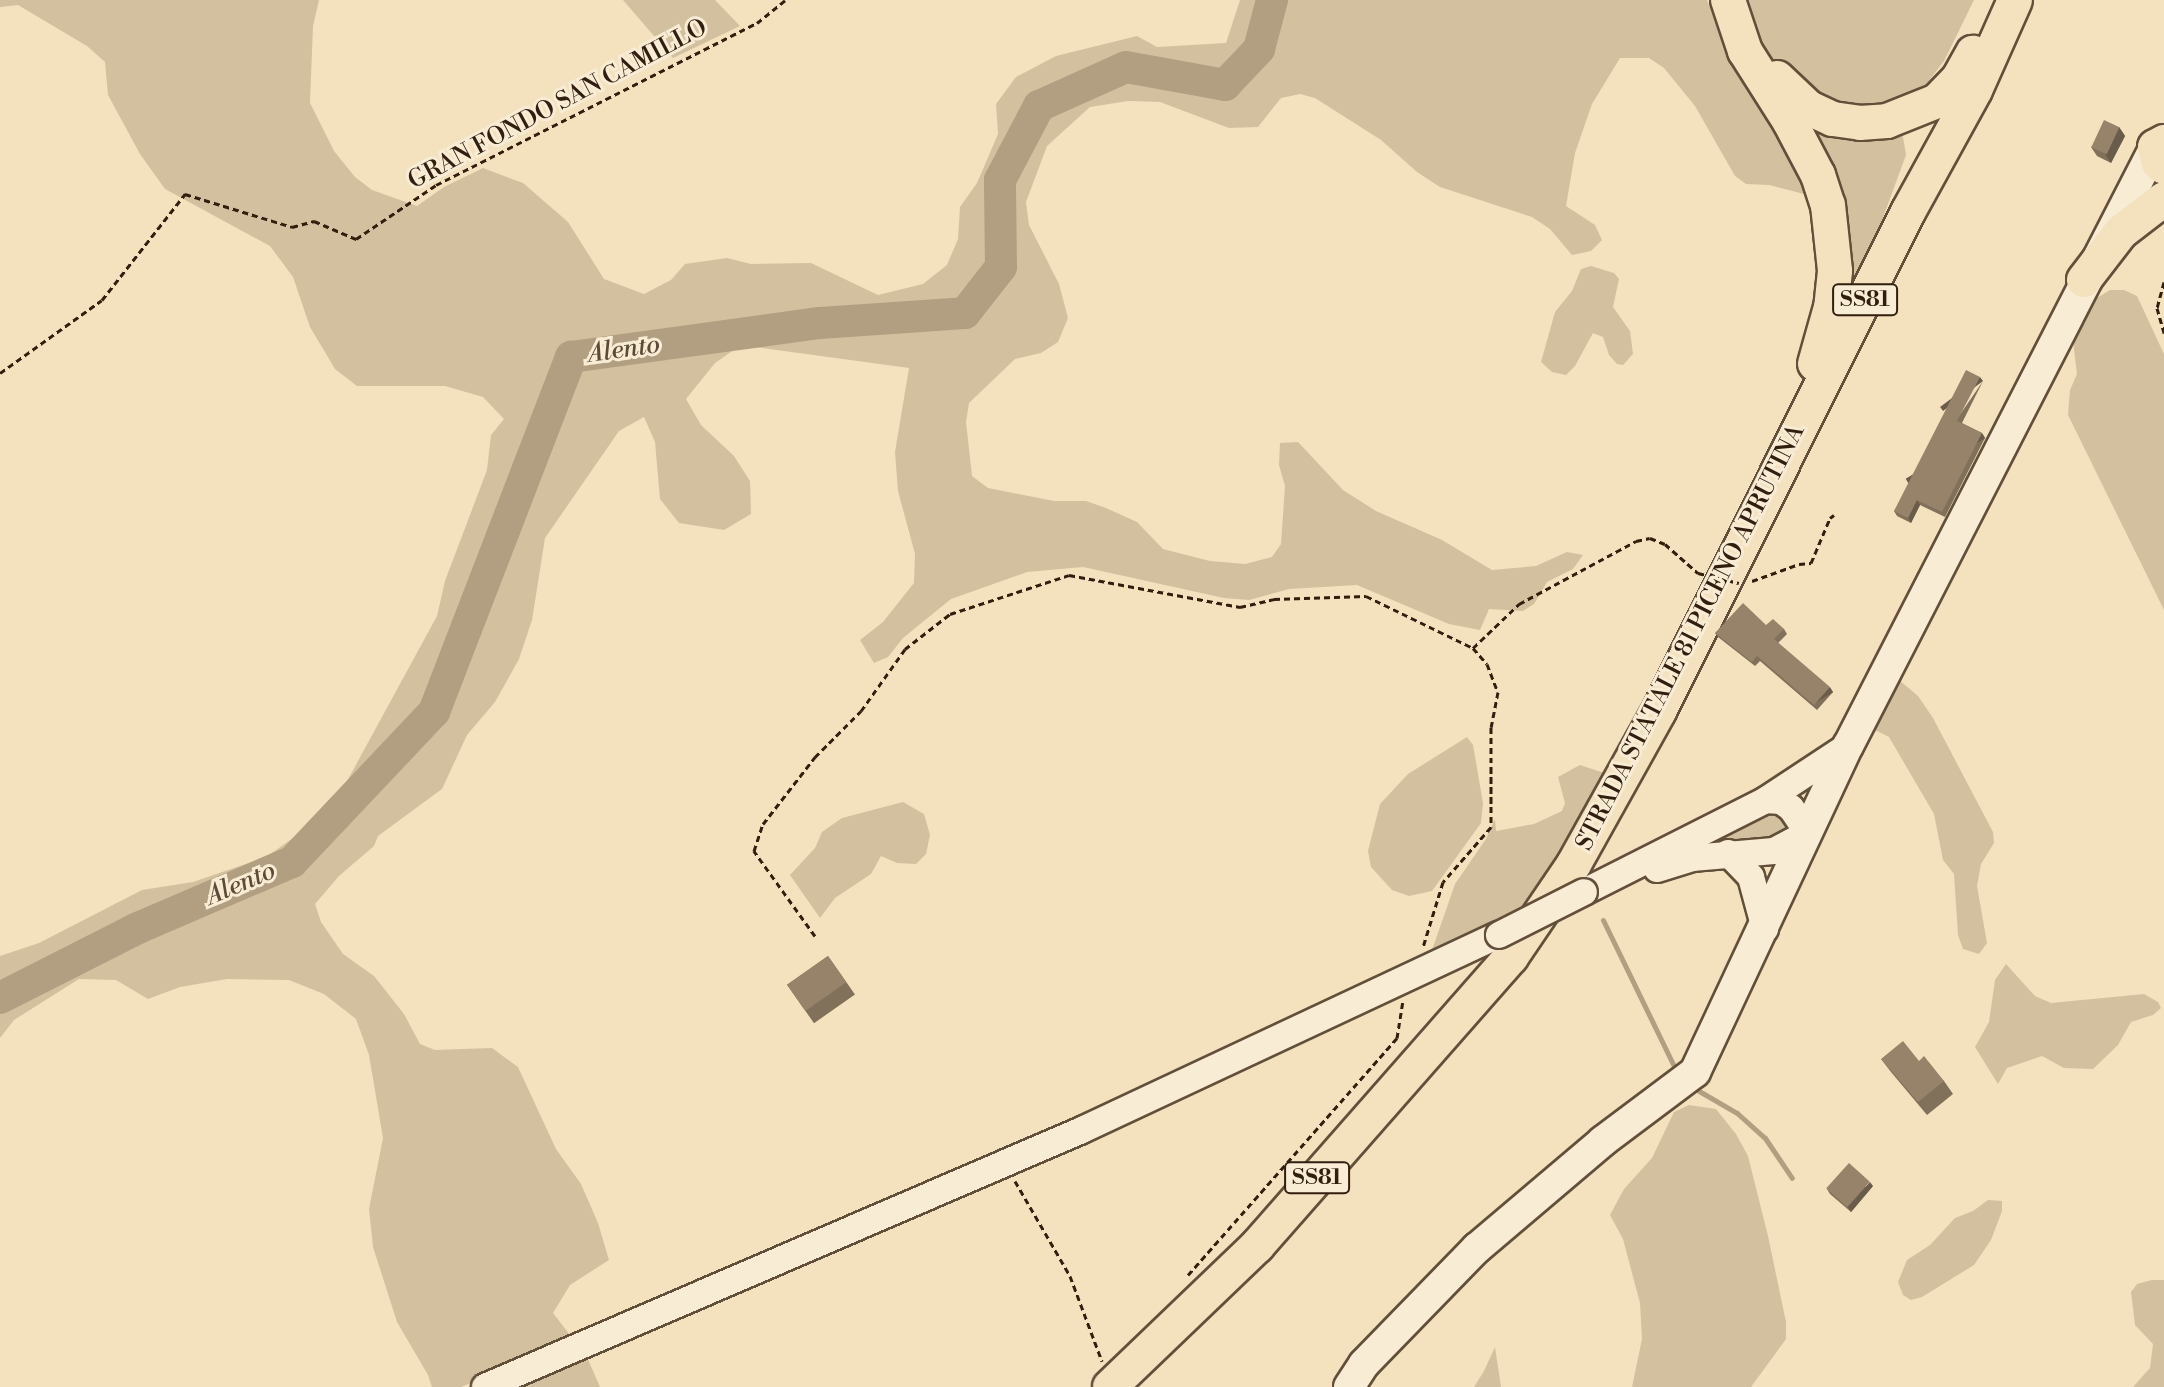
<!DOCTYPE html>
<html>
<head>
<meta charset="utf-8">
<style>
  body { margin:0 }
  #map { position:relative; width:2164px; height:1387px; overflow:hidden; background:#f4e1bd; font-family:"Libre Bodoni",serif }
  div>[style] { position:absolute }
  .green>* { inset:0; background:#d3c09f }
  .stream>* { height:5px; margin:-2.5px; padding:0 2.5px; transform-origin:2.5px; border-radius:2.5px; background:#b29f82 }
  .river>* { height:32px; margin:-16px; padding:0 16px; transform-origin:16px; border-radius:16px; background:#b29f82 }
  .path>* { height:3px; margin-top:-1.5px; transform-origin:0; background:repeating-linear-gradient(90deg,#311e0e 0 6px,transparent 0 10px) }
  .roads { filter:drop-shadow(2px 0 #624f3a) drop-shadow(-2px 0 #624f3a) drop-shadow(0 2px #624f3a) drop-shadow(0 -2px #624f3a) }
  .tertiary>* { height:26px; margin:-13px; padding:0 13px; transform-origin:13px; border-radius:13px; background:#f8ecd4 }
  .secondary>* { height:30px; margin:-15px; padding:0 15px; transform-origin:15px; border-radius:15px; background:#f8ecd4 }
  .trunk>* { height:34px; margin:-17px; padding:0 17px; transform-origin:17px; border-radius:17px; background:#f4e1bd }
  .path-bridge>* { height:3px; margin-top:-1.5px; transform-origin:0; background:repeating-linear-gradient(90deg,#311e0e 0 6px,transparent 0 10px) }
  .bridges { filter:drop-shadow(2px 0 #624f3a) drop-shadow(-2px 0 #624f3a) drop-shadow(0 2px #624f3a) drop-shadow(0 -2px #624f3a) }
  .tertiary-bridge>* { height:26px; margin:-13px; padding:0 13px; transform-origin:13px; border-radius:13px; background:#f8ecd4 }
  .wall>* { inset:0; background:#81715a; transform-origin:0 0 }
  .shaded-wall>* { inset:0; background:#695c4a; transform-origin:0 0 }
  .building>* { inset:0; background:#968369; transform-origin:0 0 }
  span { translate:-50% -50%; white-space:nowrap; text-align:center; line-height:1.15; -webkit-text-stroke:6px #f8ecd4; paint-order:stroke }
  .shield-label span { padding:2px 6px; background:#f8ecd4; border:2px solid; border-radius:6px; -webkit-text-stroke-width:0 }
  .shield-label { font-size:22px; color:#311e0e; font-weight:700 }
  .street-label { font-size:24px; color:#311e0e }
  .water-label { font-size:26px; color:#5e4b37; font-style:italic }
</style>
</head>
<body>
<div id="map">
  <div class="green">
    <div style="clip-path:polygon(0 0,319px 0,313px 26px,310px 103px,334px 151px,355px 177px,372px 190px,417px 206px,444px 187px,483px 168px,523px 183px,568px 222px,604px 279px,644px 294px,671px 280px,685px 264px,727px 258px,751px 264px,811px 263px,878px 295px,923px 284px,947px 265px,958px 239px,960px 207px,977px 183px,998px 134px,996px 104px,1016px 77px,1056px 56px,1137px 36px,1157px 47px,1226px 43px,1240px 0,1707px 0,1728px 55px,1766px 108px,1796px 161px,1808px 195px,1769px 185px,1746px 184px,1735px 176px,1695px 106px,1664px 68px,1649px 58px,1620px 58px,1592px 104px,1575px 153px,1566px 206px,1595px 225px,1602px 240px,1591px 251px,1572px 255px,1550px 229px,1532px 217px,1440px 187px,1417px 172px,1381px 140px,1315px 98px,1300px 94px,1281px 98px,1258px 127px,1229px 128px,1160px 102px,1128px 101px,1090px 107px,1047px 146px,1026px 202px,1029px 225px,1059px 284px,1068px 318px,1058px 342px,1041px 353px,1015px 359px,969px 403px,966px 422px,972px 476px,988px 488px,1054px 501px,1086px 501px,1106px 508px,1137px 522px,1163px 549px,1210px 561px,1245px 564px,1272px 557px,1281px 544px,1285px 486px,1279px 465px,1280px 443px,1298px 442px,1343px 490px,1376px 511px,1442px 540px,1492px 570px,1536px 566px,1567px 552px,1583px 555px,1573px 569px,1547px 582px,1534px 604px,1523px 611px,1489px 609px,1480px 630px,1449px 624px,1357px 585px,1289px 589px,1249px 600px,1224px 598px,1083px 567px,1027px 572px,951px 599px,903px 638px,888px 657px,874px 663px,860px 640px,883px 622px,914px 583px,915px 554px,898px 491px,895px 452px,909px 368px,741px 345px,715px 363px,686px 399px,701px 425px,734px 456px,750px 481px,751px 514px,724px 530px,679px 523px,660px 499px,655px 442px,644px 417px,619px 431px,545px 538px,532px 620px,519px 659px,495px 702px,467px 735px,442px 789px,378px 836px,374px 846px,339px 876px,315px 904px,321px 922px,343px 954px,374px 976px,404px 1014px,420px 1044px,435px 1050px,492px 1048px,518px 1067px,556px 1149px,581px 1184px,598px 1223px,609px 1260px,570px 1285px,553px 1313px,570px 1335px,554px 1350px,461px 1387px,432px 1387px,428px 1375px,397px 1322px,373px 1247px,369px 1209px,383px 1138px,369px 1055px,356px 1019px,324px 994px,289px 980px,227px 979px,180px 987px,148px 999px,116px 980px,79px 979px,14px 1020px,0 1038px,0 956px,39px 943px,142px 890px,193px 882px,266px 857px,313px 824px,346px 783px,437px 616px,445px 581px,487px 470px,491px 435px,504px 419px,483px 397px,445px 386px,357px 386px,335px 369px,310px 327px,293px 277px,270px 246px,165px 189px,140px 154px,108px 95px,105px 62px,87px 46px,18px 5px,0 7px)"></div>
    <div style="clip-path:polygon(623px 0,715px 0,740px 26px,673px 58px)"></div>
    <div style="clip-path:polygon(1738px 0,1974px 0,1944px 61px,1927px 83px,1908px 96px,1853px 112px,1790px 81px,1771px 58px)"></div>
    <div style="clip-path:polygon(1798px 114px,1901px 128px,1904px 143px,1906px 155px,1874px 242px,1843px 303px)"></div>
    <div style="clip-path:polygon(1591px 266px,1614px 273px,1619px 279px,1613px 307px,1630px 331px,1633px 354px,1623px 365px,1617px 364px,1609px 355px,1603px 337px,1593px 333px,1575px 366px,1566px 375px,1552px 372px,1541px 362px,1555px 312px,1572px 291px,1581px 269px)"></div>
    <div style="clip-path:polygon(2110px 290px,2124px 290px,2137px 296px,2164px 354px,2164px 610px,2068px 415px,2070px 390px,2077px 374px,2073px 341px,2092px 301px)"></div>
    <div style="clip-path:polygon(1899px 680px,1918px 696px,1933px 718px,1993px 832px,1994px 843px,1981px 864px,1977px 886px,1987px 943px,1979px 954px,1963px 949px,1958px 935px,1954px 874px,1943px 860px,1934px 814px,1889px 737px,1871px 728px)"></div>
    <div style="clip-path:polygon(1467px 737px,1473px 745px,1483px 803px,1481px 823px,1432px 891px,1409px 896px,1392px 890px,1371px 867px,1368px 851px,1380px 804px,1408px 774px)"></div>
    <div style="clip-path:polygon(1580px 765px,1604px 773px,1610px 785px,1559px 873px,1544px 876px,1506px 929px,1431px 953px,1455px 884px,1486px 839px,1495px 819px,1496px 831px,1534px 824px,1562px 811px,1565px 803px,1558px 777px)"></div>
    <div style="clip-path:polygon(903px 802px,924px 814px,930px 835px,926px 854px,916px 864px,897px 863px,881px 856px,871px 874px,835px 898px,820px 918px,790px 875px,815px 848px,822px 832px,842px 818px)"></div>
    <div style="clip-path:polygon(1787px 812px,1791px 839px,1725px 842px,1722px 839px,1722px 835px,1753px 814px)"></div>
    <div style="clip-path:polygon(2006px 964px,2035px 996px,2051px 1003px,2144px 994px,2158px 1002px,2161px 1008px,2153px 1015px,2131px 1022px,2118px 1045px,2093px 1069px,2064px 1068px,2042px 1056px,2007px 1068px,1998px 1084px,1975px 1047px,1989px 1022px,1995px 980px)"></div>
    <div style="clip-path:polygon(1689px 1105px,1716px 1109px,1736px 1134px,1748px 1156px,1768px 1236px,1786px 1322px,1786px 1339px,1751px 1387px,1632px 1387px,1642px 1339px,1640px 1303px,1623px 1239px,1610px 1215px,1624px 1189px,1652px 1158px,1674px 1112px)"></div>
    <div style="clip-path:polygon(1988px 1200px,2002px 1201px,2002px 1211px,1991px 1240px,1974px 1265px,1922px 1297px,1911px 1300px,1903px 1295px,1898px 1282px,1907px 1260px,1930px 1245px,1955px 1218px,1973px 1211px)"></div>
    <div style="clip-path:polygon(2152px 1280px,2164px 1280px,2164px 1387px,2133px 1387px,2150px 1368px,2153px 1344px,2135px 1325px,2131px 1292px,2137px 1284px)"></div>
    <div style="clip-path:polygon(1495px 1347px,1501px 1387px,1474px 1387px,1484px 1371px)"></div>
    <div style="clip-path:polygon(586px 1355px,600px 1387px,503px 1387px)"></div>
  </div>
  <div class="stream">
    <div style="left:1603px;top:920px;width:162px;rotate:64.1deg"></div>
    <div style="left:1699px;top:1091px;width:44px;rotate:30.1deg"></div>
    <div style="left:1737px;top:1113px;width:38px;rotate:42deg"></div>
    <div style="left:1765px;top:1138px;width:48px;rotate:56deg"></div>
  </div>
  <div class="river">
    <div style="left:0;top:998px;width:155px;rotate:-26.9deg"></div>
    <div style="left:138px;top:928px;width:168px;rotate:-23.2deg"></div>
    <div style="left:292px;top:862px;width:207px;rotate:-46.6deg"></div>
    <div style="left:434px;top:712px;width:381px;rotate:-68.9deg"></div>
    <div style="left:571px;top:357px;width:251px;rotate:-7.8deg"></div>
    <div style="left:820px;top:323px;width:145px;rotate:-3.9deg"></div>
    <div style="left:965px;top:313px;width:58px;rotate:-52deg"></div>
    <div style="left:1001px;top:267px;width:87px;rotate:-90.7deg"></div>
    <div style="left:1000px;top:180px;width:84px;rotate:-62.2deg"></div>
    <div style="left:1039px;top:106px;width:95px;rotate:-24.1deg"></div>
    <div style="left:1126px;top:67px;width:101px;rotate:10.3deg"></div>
    <div style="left:1225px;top:85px;width:50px;rotate:-46.6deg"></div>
    <div style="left:1259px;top:49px;width:51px;rotate:-75.1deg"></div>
  </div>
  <div class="path">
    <div style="left:2164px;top:282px;width:27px;rotate:105deg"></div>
    <div style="left:2157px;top:308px;width:26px;rotate:74deg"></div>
    <div style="left:0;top:373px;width:125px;rotate:-35.6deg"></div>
    <div style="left:102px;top:300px;width:135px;rotate:-51.9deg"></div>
    <div style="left:185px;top:194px;width:112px;rotate:17.1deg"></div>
    <div style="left:292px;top:227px;width:23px;rotate:-15deg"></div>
    <div style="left:314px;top:221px;width:46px;rotate:23.2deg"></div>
    <div style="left:356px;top:239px;width:97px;rotate:-34deg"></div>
    <div style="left:436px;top:185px;width:360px;rotate:-26.8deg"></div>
    <div style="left:757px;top:23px;width:36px;rotate:-39deg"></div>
    <div style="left:1752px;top:581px;width:50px;rotate:-19.9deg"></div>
    <div style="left:1799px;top:564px;width:12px;rotate:-5deg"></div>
    <div style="left:1811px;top:563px;width:49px;rotate:-67.1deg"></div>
    <div style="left:1830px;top:518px;width:5px;rotate:-37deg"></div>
    <div style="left:1473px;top:648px;width:64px;rotate:-43.7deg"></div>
    <div style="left:1519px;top:604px;width:133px;rotate:-28.3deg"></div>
    <div style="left:1636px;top:541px;width:14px;rotate:-12deg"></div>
    <div style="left:1650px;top:538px;width:16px;rotate:22deg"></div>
    <div style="left:1665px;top:544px;width:44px;rotate:41.3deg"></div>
    <div style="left:815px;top:936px;width:105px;rotate:-125.7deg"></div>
    <div style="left:754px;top:851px;width:28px;rotate:-72deg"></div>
    <div style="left:763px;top:824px;width:85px;rotate:-52.2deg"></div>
    <div style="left:815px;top:757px;width:65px;rotate:-45deg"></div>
    <div style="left:861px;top:711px;width:76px;rotate:-54.6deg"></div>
    <div style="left:905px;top:649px;width:57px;rotate:-37.9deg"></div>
    <div style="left:950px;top:614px;width:125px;rotate:-18.1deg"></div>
    <div style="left:1069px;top:575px;width:174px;rotate:10.6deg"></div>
    <div style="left:1240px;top:607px;width:35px;rotate:-13deg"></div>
    <div style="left:1274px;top:599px;width:92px;rotate:-1.9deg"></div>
    <div style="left:1366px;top:596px;width:119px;rotate:25.9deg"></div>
    <div style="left:1473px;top:648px;width:21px;rotate:49deg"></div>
    <div style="left:1487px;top:664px;width:30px;rotate:69deg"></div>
    <div style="left:1498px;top:692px;width:36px;rotate:101deg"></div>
    <div style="left:1491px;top:727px;width:100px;rotate:90deg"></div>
    <div style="left:1491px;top:827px;width:73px;rotate:131.1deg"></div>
    <div style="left:1443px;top:882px;width:68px;rotate:107.1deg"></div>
    <div style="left:1015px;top:1181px;width:110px;rotate:59.9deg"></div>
    <div style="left:1070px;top:1276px;width:91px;rotate:69.4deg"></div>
    <div style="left:1188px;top:1275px;width:316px;rotate:-48.6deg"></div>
    <div style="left:1397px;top:1038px;width:36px;rotate:-81deg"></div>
  </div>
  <div class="roads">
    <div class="tertiary">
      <div style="left:1728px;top:853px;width:33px;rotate:46deg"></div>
      <div style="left:1751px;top:877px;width:54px;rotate:74.9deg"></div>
      <div style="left:1657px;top:869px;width:37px;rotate:-17deg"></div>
      <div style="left:1692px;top:858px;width:82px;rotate:-4.9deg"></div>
      <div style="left:1774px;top:851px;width:38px;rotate:-28deg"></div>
      <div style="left:1808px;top:833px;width:30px;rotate:-124deg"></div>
      <div style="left:1791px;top:808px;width:12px;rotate:-145deg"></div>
      <div style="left:1781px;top:801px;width:15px;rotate:-176deg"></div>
      <div style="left:1584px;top:892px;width:204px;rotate:-26.8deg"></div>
      <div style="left:1766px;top:800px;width:98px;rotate:-33.4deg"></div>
      <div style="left:485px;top:1387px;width:650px;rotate:-23.29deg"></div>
      <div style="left:1082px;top:1130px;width:460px;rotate:-25.1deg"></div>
    </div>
    <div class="secondary">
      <div style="left:1349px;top:1387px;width:27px;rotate:-57deg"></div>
      <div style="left:1364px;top:1364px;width:162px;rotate:-45.8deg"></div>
      <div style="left:1477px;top:1248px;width:165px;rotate:-40.3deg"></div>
      <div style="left:1603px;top:1141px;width:115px;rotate:-36.9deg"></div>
      <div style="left:1695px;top:1072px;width:360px;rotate:-64.9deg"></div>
      <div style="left:1848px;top:746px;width:673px;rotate:-62.86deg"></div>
    </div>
    <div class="trunk">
      <div style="left:1728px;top:0;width:54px;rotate:71.6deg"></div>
      <div style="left:1745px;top:51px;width:84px;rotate:57.6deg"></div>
      <div style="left:1790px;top:122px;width:60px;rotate:62.2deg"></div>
      <div style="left:1818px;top:175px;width:32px;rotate:72deg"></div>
      <div style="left:1828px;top:205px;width:66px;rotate:83.9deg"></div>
      <div style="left:1835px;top:271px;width:36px;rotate:96deg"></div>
      <div style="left:1831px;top:307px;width:59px;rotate:105.7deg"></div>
      <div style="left:1777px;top:78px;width:44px;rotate:43.2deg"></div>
      <div style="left:1809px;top:108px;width:26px;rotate:25deg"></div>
      <div style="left:1833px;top:119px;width:27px;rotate:8deg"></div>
      <div style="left:1860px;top:123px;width:27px;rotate:-4deg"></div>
      <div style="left:1887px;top:121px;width:54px;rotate:-21.8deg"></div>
      <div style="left:1937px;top:101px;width:32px;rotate:-46deg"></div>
      <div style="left:1959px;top:78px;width:29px;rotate:-61deg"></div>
      <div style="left:2164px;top:142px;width:10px;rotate:151deg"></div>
      <div style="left:2155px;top:147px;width:16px;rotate:76deg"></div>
      <div style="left:2159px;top:163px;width:6px;rotate:39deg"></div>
      <div style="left:2084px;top:280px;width:61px;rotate:-52.4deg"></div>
      <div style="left:2121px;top:232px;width:54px;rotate:-37.5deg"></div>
      <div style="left:1110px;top:1387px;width:204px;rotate:-43.8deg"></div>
      <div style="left:1257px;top:1246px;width:385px;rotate:-48.7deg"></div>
      <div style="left:1511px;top:957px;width:112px;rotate:-55.9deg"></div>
      <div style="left:1574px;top:864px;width:175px;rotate:-60.9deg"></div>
      <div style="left:1659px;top:711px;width:558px;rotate:-63.48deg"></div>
      <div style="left:1908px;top:212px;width:139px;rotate:-61.2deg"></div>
      <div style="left:1975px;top:90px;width:98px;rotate:-66deg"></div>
    </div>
  </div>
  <div class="path-bridge">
    <div style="left:1698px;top:573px;width:42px;rotate:13.7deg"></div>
  </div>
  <div class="bridges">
    <div class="tertiary-bridge">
      <div style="left:1499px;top:935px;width:95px;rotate:-26.8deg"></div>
    </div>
  </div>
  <div class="wall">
    <div style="clip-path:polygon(2119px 127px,2125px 136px,2111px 163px,2097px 156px,2091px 147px)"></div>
    <div style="clip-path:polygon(1983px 381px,1962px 423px,1982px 433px,1985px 438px,1945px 517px,1920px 505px,1911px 523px,1897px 516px,1894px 511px)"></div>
    <div style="clip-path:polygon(1766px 625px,1784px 629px,1787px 634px,1778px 643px,1833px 692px,1817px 710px,1760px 661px,1755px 666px,1718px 637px,1715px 633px)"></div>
    <div style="left:828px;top:956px;width:47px;height:50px;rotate:55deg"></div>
    <div style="clip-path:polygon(1881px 1059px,1919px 1061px,1944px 1081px,1953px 1094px,1927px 1115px,1891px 1072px)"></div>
    <div style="clip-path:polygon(1873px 1186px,1851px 1212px,1830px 1194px,1827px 1189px)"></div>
  </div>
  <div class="shaded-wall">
    <div style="clip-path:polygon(2119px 127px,2125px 136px,2111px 163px,2105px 154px)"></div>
    <div style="left:1980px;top:377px;width:5px;height:50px;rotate:53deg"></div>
    <div style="left:1982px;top:433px;width:6px;height:89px;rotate:59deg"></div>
    <div style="clip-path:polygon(1917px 500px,1920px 505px,1911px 523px,1908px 518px)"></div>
    <div style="left:1830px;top:687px;width:6px;height:24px;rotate:59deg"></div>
    <div style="clip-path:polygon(1870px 1182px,1873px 1186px,1851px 1212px,1848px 1207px)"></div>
  </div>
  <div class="building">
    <div style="left:2104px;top:120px;width:17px;height:30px;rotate:25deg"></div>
    <div style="clip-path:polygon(1966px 370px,1980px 377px,1957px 421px,1982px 433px,1942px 512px,1917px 500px,1908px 518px,1894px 511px)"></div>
    <div style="clip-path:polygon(1743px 603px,1766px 625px,1773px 619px,1784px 629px,1774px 639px,1830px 687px,1814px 705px,1757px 656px,1752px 662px,1715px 633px)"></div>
    <div style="left:828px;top:956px;width:32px;height:50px;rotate:55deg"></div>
    <div style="clip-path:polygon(1903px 1041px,1919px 1061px,1924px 1056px,1944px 1081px,1918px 1102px,1881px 1059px)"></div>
    <div style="left:1849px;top:1163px;width:28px;height:34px;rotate:42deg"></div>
  </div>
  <div class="shield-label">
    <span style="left:1865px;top:300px">SS81</span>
    <span style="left:1317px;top:1178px">SS81</span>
  </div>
  <div class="street-label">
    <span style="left:558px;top:105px;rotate:-28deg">GRAN FONDO SAN CAMILLO</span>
    <span style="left:1691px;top:638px;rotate:-63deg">STRADA STATALE 81 PICENO APRUTINA</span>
  </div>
  <div class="water-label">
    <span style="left:624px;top:350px;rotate:-8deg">Alento</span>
    <span style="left:241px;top:884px;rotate:-23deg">Alento</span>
  </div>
</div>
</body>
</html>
